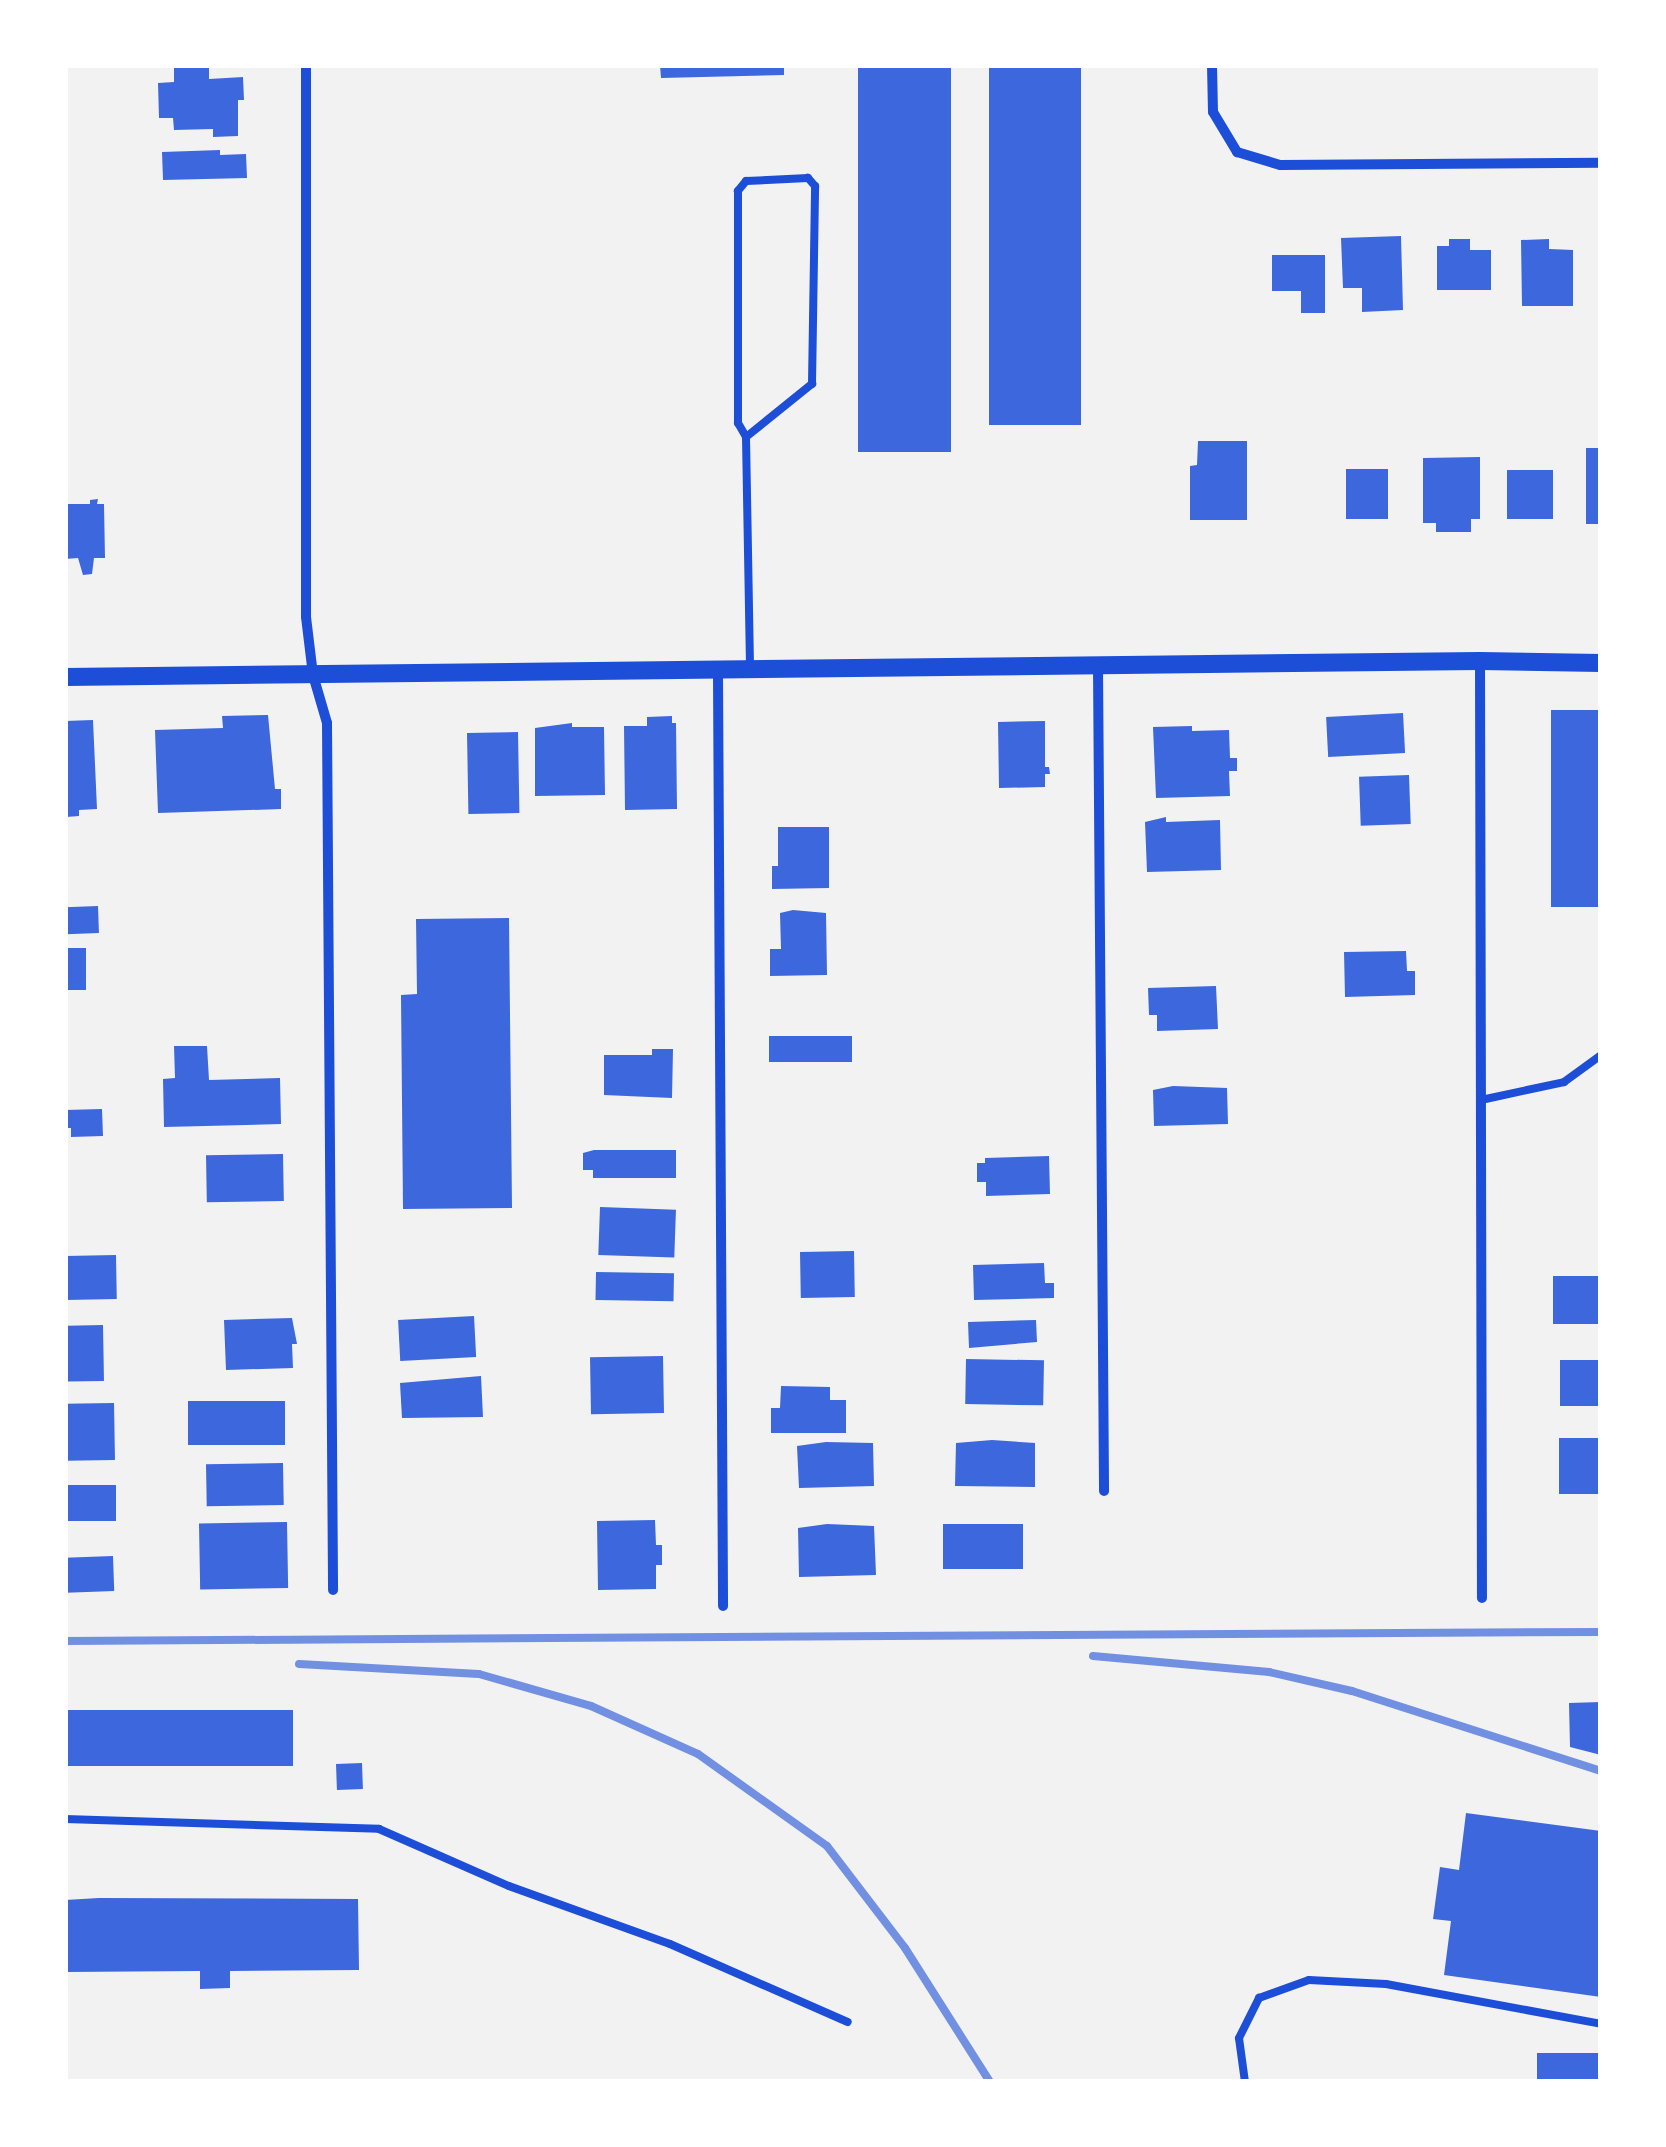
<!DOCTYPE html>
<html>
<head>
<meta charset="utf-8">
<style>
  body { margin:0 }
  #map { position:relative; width:1666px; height:2147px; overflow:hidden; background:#f2f2f2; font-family:"Crimson Pro",serif }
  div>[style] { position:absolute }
  .building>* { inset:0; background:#3d67dc; transform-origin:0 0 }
  .service>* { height:8px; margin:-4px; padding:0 4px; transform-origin:4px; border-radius:4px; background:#1d4ed8 }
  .minor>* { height:10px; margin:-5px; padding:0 5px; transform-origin:5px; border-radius:5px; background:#1d4ed8 }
  .tertiary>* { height:18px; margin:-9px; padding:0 9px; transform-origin:9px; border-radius:9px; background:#1d4ed8 }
  .rail>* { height:8px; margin:-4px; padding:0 4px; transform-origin:4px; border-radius:4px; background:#7290e2 }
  span { translate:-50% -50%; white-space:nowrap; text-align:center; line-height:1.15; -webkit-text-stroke:8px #fff; paint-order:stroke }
  .frame { position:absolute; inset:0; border:68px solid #fff; pointer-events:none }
</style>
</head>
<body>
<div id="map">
  <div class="building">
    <div style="clip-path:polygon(174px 65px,209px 65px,209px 79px,243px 77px,244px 100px,238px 100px,238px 136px,213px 137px,213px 129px,174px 130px,173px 118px,159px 118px,158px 83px,174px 82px)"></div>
    <div style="clip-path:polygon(660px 65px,784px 65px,784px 75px,661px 78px)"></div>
    <div style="left:858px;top:65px;width:93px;height:387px"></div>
    <div style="left:989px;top:65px;width:92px;height:360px"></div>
    <div style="clip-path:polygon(220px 150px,220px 155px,246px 154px,247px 178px,163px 180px,162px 152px)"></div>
    <div style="clip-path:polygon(1401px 236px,1403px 310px,1362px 312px,1362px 288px,1343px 288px,1341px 238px)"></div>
    <div style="clip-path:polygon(1449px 239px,1470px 239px,1470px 250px,1491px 250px,1491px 290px,1437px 290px,1437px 246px,1449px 246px)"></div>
    <div style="clip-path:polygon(1549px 239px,1549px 249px,1573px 250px,1573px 306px,1522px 306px,1521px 240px)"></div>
    <div style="clip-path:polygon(1272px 255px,1325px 255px,1325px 313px,1301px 313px,1301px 291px,1272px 291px)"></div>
    <div style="clip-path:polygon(1198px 441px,1247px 441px,1247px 520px,1190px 520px,1190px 466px,1197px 465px)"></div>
    <div style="left:1586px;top:448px;width:15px;height:76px"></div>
    <div style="clip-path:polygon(1480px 457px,1480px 519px,1471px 519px,1471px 532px,1436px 532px,1436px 523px,1423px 523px,1423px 458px)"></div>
    <div style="left:1388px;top:469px;width:50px;height:42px;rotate:90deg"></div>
    <div style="left:1507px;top:470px;width:46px;height:49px"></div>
    <div style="clip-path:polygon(98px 499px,97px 504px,104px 504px,105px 558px,94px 558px,92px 574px,83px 575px,78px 558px,65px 559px,65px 504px,90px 504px,90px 500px)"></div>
    <div style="left:1601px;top:710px;width:197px;height:50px;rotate:90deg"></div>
    <div style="left:1403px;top:713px;width:40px;height:77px;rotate:87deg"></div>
    <div style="clip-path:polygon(268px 715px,275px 789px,281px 789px,281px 809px,158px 813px,155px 730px,223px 728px,222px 716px)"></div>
    <div style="clip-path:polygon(672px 716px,672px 723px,676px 723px,677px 809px,625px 810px,624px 726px,647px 726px,647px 717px)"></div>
    <div style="clip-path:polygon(93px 720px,97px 809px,79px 810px,79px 816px,66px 817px,65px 721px)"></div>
    <div style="clip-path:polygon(1045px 721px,1045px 767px,1049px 767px,1050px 774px,1045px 774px,1045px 787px,999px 788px,998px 722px)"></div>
    <div style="clip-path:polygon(572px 723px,572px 727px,604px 727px,605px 795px,535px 796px,535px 728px)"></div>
    <div style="clip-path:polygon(1192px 726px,1192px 731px,1229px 730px,1230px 758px,1237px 758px,1237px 771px,1229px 771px,1230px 796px,1156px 798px,1153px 727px)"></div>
    <div style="left:518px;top:732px;width:81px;height:51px;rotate:89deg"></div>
    <div style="left:1409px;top:775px;width:49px;height:50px;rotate:88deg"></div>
    <div style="clip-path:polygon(1166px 817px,1166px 822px,1220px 820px,1221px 870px,1147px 872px,1145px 822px)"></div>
    <div style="clip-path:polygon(778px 827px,829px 827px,829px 888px,772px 889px,772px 866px,778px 866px)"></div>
    <div style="left:98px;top:906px;width:27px;height:33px;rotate:88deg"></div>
    <div style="clip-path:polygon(793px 910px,826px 913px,827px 975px,770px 976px,770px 949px,781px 949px,780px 913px)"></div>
    <div style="clip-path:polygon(509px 918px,512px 1208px,403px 1209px,401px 995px,417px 994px,416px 919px)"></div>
    <div style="left:65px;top:948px;width:21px;height:42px"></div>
    <div style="clip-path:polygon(1406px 951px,1407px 971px,1415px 971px,1415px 995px,1345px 997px,1344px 952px)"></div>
    <div style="clip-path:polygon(1216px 986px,1218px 1029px,1157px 1031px,1157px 1015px,1149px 1015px,1148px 988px)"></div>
    <div style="left:852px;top:1036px;width:26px;height:83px;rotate:90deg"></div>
    <div style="clip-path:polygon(174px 1046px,207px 1046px,209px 1080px,280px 1078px,281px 1124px,164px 1127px,163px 1079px,175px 1078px)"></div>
    <div style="clip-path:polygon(652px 1049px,673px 1049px,672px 1098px,604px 1095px,604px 1055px,652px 1055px)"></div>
    <div style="clip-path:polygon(1173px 1086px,1227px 1088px,1228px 1124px,1154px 1126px,1153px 1090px)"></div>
    <div style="clip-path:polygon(102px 1109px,103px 1136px,71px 1137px,71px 1128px,65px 1128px,65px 1110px)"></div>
    <div style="clip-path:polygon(594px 1150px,676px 1150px,676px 1178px,593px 1178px,593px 1170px,583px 1170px,583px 1153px)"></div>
    <div style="left:283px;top:1154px;width:47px;height:77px;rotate:89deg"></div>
    <div style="clip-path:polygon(1049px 1156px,1050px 1194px,986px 1196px,986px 1182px,977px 1182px,977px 1163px,985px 1163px,985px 1158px)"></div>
    <div style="left:600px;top:1207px;width:76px;height:48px;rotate:2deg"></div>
    <div style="left:854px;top:1251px;width:46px;height:54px;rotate:89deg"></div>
    <div style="left:116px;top:1255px;width:44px;height:51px;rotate:89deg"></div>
    <div style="clip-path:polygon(1044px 1263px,1045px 1283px,1054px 1283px,1054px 1298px,974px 1300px,973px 1265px)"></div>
    <div style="left:596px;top:1272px;width:78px;height:28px;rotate:1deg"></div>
    <div style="left:1601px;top:1276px;width:48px;height:48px;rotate:90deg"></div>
    <div style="left:474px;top:1316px;width:41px;height:76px;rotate:87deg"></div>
    <div style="clip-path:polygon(292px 1318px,297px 1344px,292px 1344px,293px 1368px,226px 1370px,224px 1320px)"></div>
    <div style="clip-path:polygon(1036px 1320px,1037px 1342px,969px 1348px,968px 1322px)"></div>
    <div style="left:103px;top:1325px;width:56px;height:36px;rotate:89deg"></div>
    <div style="left:663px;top:1356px;width:57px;height:73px;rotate:89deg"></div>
    <div style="left:966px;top:1359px;width:78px;height:45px;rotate:1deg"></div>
    <div style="left:1601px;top:1360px;width:46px;height:41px;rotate:90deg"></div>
    <div style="clip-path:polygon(481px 1376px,483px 1417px,402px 1418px,400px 1383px)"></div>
    <div style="clip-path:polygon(781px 1386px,830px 1387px,830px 1400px,846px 1400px,846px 1433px,771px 1433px,771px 1408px,780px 1408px)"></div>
    <div style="left:188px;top:1401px;width:97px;height:44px"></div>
    <div style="left:114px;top:1403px;width:57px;height:49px;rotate:89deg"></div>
    <div style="left:1601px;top:1438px;width:56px;height:42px;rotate:90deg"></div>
    <div style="clip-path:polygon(992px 1440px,1035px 1443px,1035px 1487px,955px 1486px,956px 1443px)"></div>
    <div style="clip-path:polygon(826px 1442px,873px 1443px,874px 1486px,799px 1488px,797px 1446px)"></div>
    <div style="left:283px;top:1463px;width:42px;height:77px;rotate:89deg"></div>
    <div style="left:116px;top:1485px;width:36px;height:51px;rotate:90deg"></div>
    <div style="clip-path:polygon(655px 1520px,656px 1545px,662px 1545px,662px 1565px,656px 1565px,656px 1589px,598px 1590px,597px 1521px)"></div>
    <div style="left:287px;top:1522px;width:66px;height:88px;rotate:89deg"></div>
    <div style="clip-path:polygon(827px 1524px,874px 1526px,876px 1575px,799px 1577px,798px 1528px)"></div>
    <div style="left:943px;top:1524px;width:80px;height:45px"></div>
    <div style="left:113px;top:1556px;width:35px;height:48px;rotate:88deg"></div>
    <div style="clip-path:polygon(1601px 1702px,1601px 1755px,1570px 1747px,1569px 1703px)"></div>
    <div style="left:293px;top:1710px;width:56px;height:228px;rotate:90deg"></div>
    <div style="left:362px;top:1763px;width:26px;height:26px;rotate:88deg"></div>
    <div style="clip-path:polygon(1466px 1813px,1601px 1831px,1601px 1997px,1444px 1975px,1451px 1921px,1433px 1919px,1440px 1867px,1459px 1870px)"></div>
    <div style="clip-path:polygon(99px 1898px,358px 1899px,359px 1970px,230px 1971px,230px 1988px,200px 1989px,200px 1971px,65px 1972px,65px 1900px)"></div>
    <div style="left:1601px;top:2053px;width:29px;height:64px;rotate:90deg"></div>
  </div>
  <div class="service">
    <div style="left:746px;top:437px;width:85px;rotate:-38.8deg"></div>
    <div style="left:812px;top:384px;width:198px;rotate:-89.1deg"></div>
    <div style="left:815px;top:186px;width:11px;rotate:-131deg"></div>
    <div style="left:808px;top:178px;width:62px;rotate:177.2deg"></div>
    <div style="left:746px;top:181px;width:13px;rotate:129deg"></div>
    <div style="left:738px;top:191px;width:232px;rotate:90deg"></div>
    <div style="left:738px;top:423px;width:16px;rotate:60deg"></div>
    <div style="left:746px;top:437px;width:231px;rotate:89deg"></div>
    <div style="left:1481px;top:1100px;width:85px;rotate:-12.2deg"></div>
    <div style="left:1564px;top:1082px;width:46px;rotate:-36.1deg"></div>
    <div style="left:65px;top:1819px;width:314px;rotate:1.8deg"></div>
    <div style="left:379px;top:1829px;width:142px;rotate:23.7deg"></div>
    <div style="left:509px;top:1886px;width:171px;rotate:19.8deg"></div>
    <div style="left:670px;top:1944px;width:194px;rotate:23.7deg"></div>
    <div style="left:1245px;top:2082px;width:44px;rotate:-97.8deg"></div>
    <div style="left:1239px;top:2038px;width:45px;rotate:-63.4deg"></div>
    <div style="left:1259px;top:1998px;width:53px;rotate:-19.8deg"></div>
    <div style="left:1309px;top:1980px;width:77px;rotate:3deg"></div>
    <div style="left:1386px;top:1984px;width:219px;rotate:10.5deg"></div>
  </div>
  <div class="minor">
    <div style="left:306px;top:65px;width:552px;rotate:90deg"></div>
    <div style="left:306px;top:617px;width:58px;rotate:83.1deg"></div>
    <div style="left:313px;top:675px;width:50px;rotate:73.7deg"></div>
    <div style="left:327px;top:723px;width:867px;rotate:89.6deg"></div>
    <div style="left:1212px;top:65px;width:47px;rotate:88.8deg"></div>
    <div style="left:1213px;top:112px;width:47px;rotate:59deg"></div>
    <div style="left:1237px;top:152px;width:45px;rotate:16.8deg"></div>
    <div style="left:1280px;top:165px;width:321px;rotate:-0.4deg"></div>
    <div style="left:1480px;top:661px;width:937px;rotate:89.88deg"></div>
    <div style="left:1098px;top:666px;width:825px;rotate:89.58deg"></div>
    <div style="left:718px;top:673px;width:933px;rotate:89.69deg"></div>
  </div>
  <div class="tertiary">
    <div style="left:65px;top:677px;width:1415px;rotate:-0.65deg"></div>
    <div style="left:1480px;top:661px;width:121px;rotate:0.9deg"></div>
  </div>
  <div class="rail">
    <div style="left:65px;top:1641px;width:1536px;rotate:-0.34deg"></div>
    <div style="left:1093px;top:1656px;width:177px;rotate:5.2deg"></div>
    <div style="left:1269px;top:1672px;width:85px;rotate:12.9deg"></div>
    <div style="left:1352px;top:1691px;width:262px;rotate:17.8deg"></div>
    <div style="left:299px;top:1664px;width:180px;rotate:3.2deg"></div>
    <div style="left:479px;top:1674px;width:116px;rotate:15.9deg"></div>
    <div style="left:591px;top:1706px;width:117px;rotate:24.2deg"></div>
    <div style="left:698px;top:1754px;width:158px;rotate:35.5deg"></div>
    <div style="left:827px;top:1846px;width:128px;rotate:52.6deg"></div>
    <div style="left:905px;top:1948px;width:159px;rotate:57.6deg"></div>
  </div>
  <div class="frame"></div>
</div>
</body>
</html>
